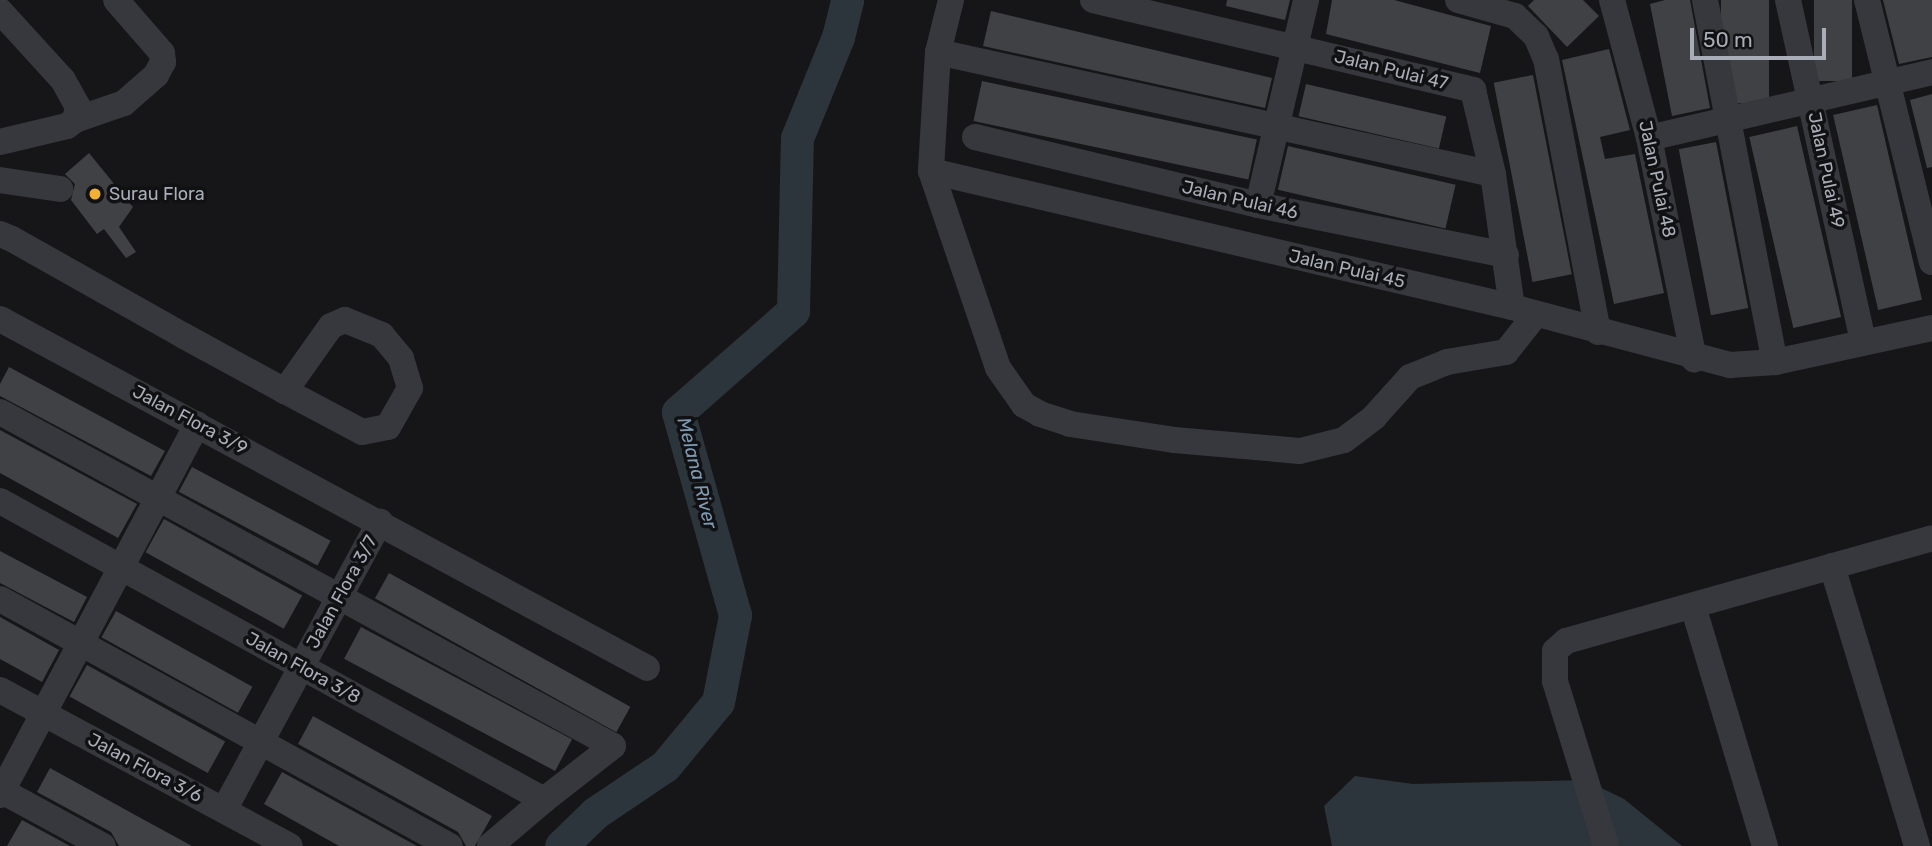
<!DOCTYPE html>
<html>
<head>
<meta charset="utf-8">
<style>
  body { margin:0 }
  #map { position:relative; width:1932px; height:846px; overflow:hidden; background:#161618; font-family:Rubik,sans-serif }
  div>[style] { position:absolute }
  .water>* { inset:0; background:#2c353c }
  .river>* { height:33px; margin:-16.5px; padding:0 16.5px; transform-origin:16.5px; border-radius:16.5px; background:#2c353c }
  .building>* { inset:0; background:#404145; transform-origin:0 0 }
  .minor>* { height:26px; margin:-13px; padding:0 13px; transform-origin:13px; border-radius:13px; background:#37383d }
  .dots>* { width:19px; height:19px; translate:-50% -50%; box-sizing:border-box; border:4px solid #111113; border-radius:50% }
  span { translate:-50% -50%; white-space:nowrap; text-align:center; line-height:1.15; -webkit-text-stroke:7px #111113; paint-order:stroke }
  .street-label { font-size:18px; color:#a8adb8 }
  .poi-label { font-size:18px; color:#a8adb8 }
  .left { translate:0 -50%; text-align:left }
  .water-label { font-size:19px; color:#7f9bb3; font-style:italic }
  .scale { position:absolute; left:1690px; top:28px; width:136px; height:32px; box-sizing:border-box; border:4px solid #a8adb8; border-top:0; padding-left:9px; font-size:21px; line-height:24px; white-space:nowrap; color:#a8adb8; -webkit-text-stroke:5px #111113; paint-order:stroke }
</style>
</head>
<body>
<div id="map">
  <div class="water">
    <div style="clip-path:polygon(1355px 776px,1413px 784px,1585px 780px,1624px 799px,1682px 846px,1332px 846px,1324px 806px)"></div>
  </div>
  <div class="river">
    <div style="left:561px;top:846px;width:47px;rotate:-44.1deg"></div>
    <div style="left:595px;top:813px;width:84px;rotate:-33.9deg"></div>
    <div style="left:665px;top:766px;width:83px;rotate:-50.4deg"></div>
    <div style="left:718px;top:702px;width:89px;rotate:-78.9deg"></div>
    <div style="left:735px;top:615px;width:211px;rotate:-105.7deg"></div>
    <div style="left:678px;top:412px;width:153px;rotate:-41.3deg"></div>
    <div style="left:793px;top:311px;width:173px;rotate:-88.7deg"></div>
    <div style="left:797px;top:138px;width:109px;rotate:-67.9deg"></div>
    <div style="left:838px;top:37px;width:38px;rotate:-76deg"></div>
  </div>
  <div class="building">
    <div style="clip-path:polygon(1227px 0,1290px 0,1285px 20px,1226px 6px)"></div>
    <div style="clip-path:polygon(1332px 0,1394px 0,1491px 26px,1480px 73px,1326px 34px)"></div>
    <div style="clip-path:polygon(1534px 0,1583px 0,1599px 16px,1567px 47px,1528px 6px)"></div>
    <div style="clip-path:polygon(1665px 0,1690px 0,1710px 108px,1672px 116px,1650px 4px)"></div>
    <div style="left:1721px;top:0;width:48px;height:103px"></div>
    <div style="left:1814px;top:0;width:38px;height:81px"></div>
    <div style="clip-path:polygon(1883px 0,1932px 0,1932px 57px,1899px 64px)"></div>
    <div style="clip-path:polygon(991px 11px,1272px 78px,1265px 108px,983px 46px)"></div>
    <div style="clip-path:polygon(1609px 49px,1630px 130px,1600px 137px,1605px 159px,1635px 154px,1664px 293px,1614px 304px,1562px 60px)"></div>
    <div style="left:1533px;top:75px;width:203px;height:40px;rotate:79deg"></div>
    <div style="left:982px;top:81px;width:281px;height:41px;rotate:12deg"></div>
    <div style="left:1306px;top:84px;width:144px;height:33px;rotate:13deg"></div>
    <div style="clip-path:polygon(1932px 94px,1932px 167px,1927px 168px,1910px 100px)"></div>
    <div style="left:1877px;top:105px;width:200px;height:45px;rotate:77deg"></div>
    <div style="left:1797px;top:126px;width:196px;height:49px;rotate:77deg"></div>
    <div style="left:1716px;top:142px;width:169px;height:38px;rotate:79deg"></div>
    <div style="left:1288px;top:146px;width:172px;height:45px;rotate:13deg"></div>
    <div style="clip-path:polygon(89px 153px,133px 207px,119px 227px,136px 252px,126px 258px,104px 229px,97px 234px,71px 200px,75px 184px,65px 174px)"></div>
    <div style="clip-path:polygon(9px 367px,165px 451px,151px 476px,0 396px,0 384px)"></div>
    <div style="clip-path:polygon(0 430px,137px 504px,118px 538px,0 473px)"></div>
    <div style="left:192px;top:467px;width:157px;height:28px;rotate:28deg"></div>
    <div style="left:164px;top:519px;width:158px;height:38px;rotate:29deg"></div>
    <div style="clip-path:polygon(0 551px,87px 597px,74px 622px,0 583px)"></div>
    <div style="left:389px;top:573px;width:276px;height:29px;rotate:29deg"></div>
    <div style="left:116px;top:611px;width:156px;height:30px;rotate:29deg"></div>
    <div style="clip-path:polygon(0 617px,59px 650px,42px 682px,0 659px)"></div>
    <div style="left:361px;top:627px;width:239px;height:36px;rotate:28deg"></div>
    <div style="left:87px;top:665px;width:158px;height:36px;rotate:29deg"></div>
    <div style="clip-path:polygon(313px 716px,492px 816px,475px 846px,466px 846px,458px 832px,298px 744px)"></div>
    <div style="clip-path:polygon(50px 768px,137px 816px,192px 846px,119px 846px,111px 832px,37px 792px)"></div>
    <div style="clip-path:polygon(282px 772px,417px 846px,339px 846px,264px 804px)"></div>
    <div style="clip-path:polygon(22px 820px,70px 846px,7px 846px)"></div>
  </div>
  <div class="minor">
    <div style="left:951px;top:0;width:54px;rotate:104deg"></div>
    <div style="left:938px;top:52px;width:119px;rotate:93.4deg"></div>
    <div style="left:931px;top:171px;width:208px;rotate:71.2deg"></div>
    <div style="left:998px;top:368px;width:45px;rotate:54.9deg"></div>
    <div style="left:1024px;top:405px;width:18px;rotate:29deg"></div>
    <div style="left:1040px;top:414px;width:32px;rotate:18deg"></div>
    <div style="left:1070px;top:424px;width:105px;rotate:8.7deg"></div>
    <div style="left:1174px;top:440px;width:126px;rotate:5deg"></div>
    <div style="left:1300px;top:451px;width:45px;rotate:-14deg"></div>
    <div style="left:1344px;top:440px;width:38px;rotate:-37deg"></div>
    <div style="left:1374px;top:417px;width:54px;rotate:-48deg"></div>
    <div style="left:1410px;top:377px;width:40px;rotate:-22deg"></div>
    <div style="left:1447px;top:362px;width:60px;rotate:-9.6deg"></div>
    <div style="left:1506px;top:352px;width:48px;rotate:-51.7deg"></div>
    <div style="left:1093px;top:0;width:391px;rotate:13.3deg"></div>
    <div style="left:1473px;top:90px;width:86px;rotate:76.6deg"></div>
    <div style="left:1493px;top:174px;width:134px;rotate:81.9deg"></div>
    <div style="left:1458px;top:0;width:59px;rotate:15.7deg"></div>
    <div style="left:1515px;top:16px;width:29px;rotate:44deg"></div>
    <div style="left:1536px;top:36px;width:25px;rotate:67deg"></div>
    <div style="left:1546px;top:59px;width:278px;rotate:79.2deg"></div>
    <div style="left:1612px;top:0;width:143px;rotate:75deg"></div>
    <div style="left:1649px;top:138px;width:226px;rotate:78.5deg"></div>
    <div style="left:1705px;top:0;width:369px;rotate:79.1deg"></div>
    <div style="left:1788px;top:0;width:349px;rotate:77.6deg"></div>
    <div style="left:1867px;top:0;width:270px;rotate:76.1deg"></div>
    <div style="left:0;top:11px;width:93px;rotate:47.6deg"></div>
    <div style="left:63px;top:80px;width:31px;rotate:61deg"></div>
    <div style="left:78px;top:107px;width:13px;rotate:103deg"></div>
    <div style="left:75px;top:120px;width:10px;rotate:143deg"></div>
    <div style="left:67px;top:126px;width:69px;rotate:166.6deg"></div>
    <div style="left:938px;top:52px;width:568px;rotate:12.4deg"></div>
    <div style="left:75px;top:120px;width:52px;rotate:-19.1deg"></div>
    <div style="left:124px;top:103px;width:43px;rotate:-41.2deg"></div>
    <div style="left:156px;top:75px;width:15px;rotate:-62deg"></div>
    <div style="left:163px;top:62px;width:9px;rotate:-96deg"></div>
    <div style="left:162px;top:53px;width:70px;rotate:-131deg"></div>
    <div style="left:975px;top:137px;width:291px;rotate:13.5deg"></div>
    <div style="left:1258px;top:205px;width:253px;rotate:11.4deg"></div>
    <div style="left:1649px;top:138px;width:291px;rotate:-13.1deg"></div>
    <div style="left:931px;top:171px;width:597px;rotate:13.17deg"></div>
    <div style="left:1512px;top:307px;width:226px;rotate:14.9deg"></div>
    <div style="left:1730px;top:365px;width:45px;rotate:-3.8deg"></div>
    <div style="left:1775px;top:362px;width:161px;rotate:-12.2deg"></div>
    <div style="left:0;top:180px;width:61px;rotate:8.5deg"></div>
    <div style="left:1258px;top:205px;width:211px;rotate:-76.8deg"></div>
    <div style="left:0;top:234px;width:13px;rotate:23deg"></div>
    <div style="left:12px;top:239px;width:197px;rotate:29.4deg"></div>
    <div style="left:184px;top:336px;width:115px;rotate:28.6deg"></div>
    <div style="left:285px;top:391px;width:87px;rotate:28deg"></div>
    <div style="left:362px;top:432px;width:26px;rotate:-11deg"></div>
    <div style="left:388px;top:427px;width:45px;rotate:-60.6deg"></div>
    <div style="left:410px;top:388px;width:31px;rotate:-107deg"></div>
    <div style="left:401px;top:358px;width:30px;rotate:-130deg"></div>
    <div style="left:382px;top:335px;width:40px;rotate:-158deg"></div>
    <div style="left:345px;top:320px;width:15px;rotate:157deg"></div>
    <div style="left:331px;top:326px;width:80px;rotate:125.3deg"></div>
    <div style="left:0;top:319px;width:735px;rotate:28.34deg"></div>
    <div style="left:0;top:412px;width:698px;rotate:28.58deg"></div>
    <div style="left:613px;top:746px;width:88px;rotate:142deg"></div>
    <div style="left:0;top:501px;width:621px;rotate:28.79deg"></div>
    <div style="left:544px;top:800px;width:71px;rotate:139.6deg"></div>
    <div style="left:1832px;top:566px;width:293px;rotate:73.1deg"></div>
    <div style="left:0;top:599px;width:513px;rotate:28.76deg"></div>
    <div style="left:1693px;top:606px;width:251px;rotate:73.3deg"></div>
    <div style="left:0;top:690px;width:329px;rotate:28.3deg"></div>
    <div style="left:0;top:790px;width:117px;rotate:28.5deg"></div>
    <div style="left:0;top:795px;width:420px;rotate:-62deg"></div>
    <div style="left:224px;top:810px;width:328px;rotate:-61.6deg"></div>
    <div style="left:1606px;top:846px;width:173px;rotate:-107.2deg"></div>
    <div style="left:1555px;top:681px;width:30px;rotate:-90deg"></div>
    <div style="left:1555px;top:651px;width:15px;rotate:-42deg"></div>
    <div style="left:1566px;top:641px;width:380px;rotate:-15.7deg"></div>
  </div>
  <div class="dots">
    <div style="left:95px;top:194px;background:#f2b134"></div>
  </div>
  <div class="street-label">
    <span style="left:1391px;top:70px;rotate:14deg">Jalan Pulai 47</span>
    <span style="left:1826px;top:170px;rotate:78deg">Jalan Pulai 49</span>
    <span style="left:1657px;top:179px;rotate:78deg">Jalan Pulai 48</span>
    <span style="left:1240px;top:200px;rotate:13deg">Jalan Pulai 46</span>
    <span style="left:1347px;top:269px;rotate:13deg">Jalan Pulai 45</span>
    <span style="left:190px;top:420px;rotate:28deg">Jalan Flora 3/9</span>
    <span style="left:342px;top:592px;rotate:-61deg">Jalan Flora 3/7</span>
    <span style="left:303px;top:668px;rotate:29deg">Jalan Flora 3/8</span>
    <span style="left:145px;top:768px;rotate:28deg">Jalan Flora 3/6</span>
  </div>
  <div class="poi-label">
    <span class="left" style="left:109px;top:194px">Surau Flora</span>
  </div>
  <div class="water-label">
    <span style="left:697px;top:473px;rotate:76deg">Melana River</span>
  </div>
  <div class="scale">50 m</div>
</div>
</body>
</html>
